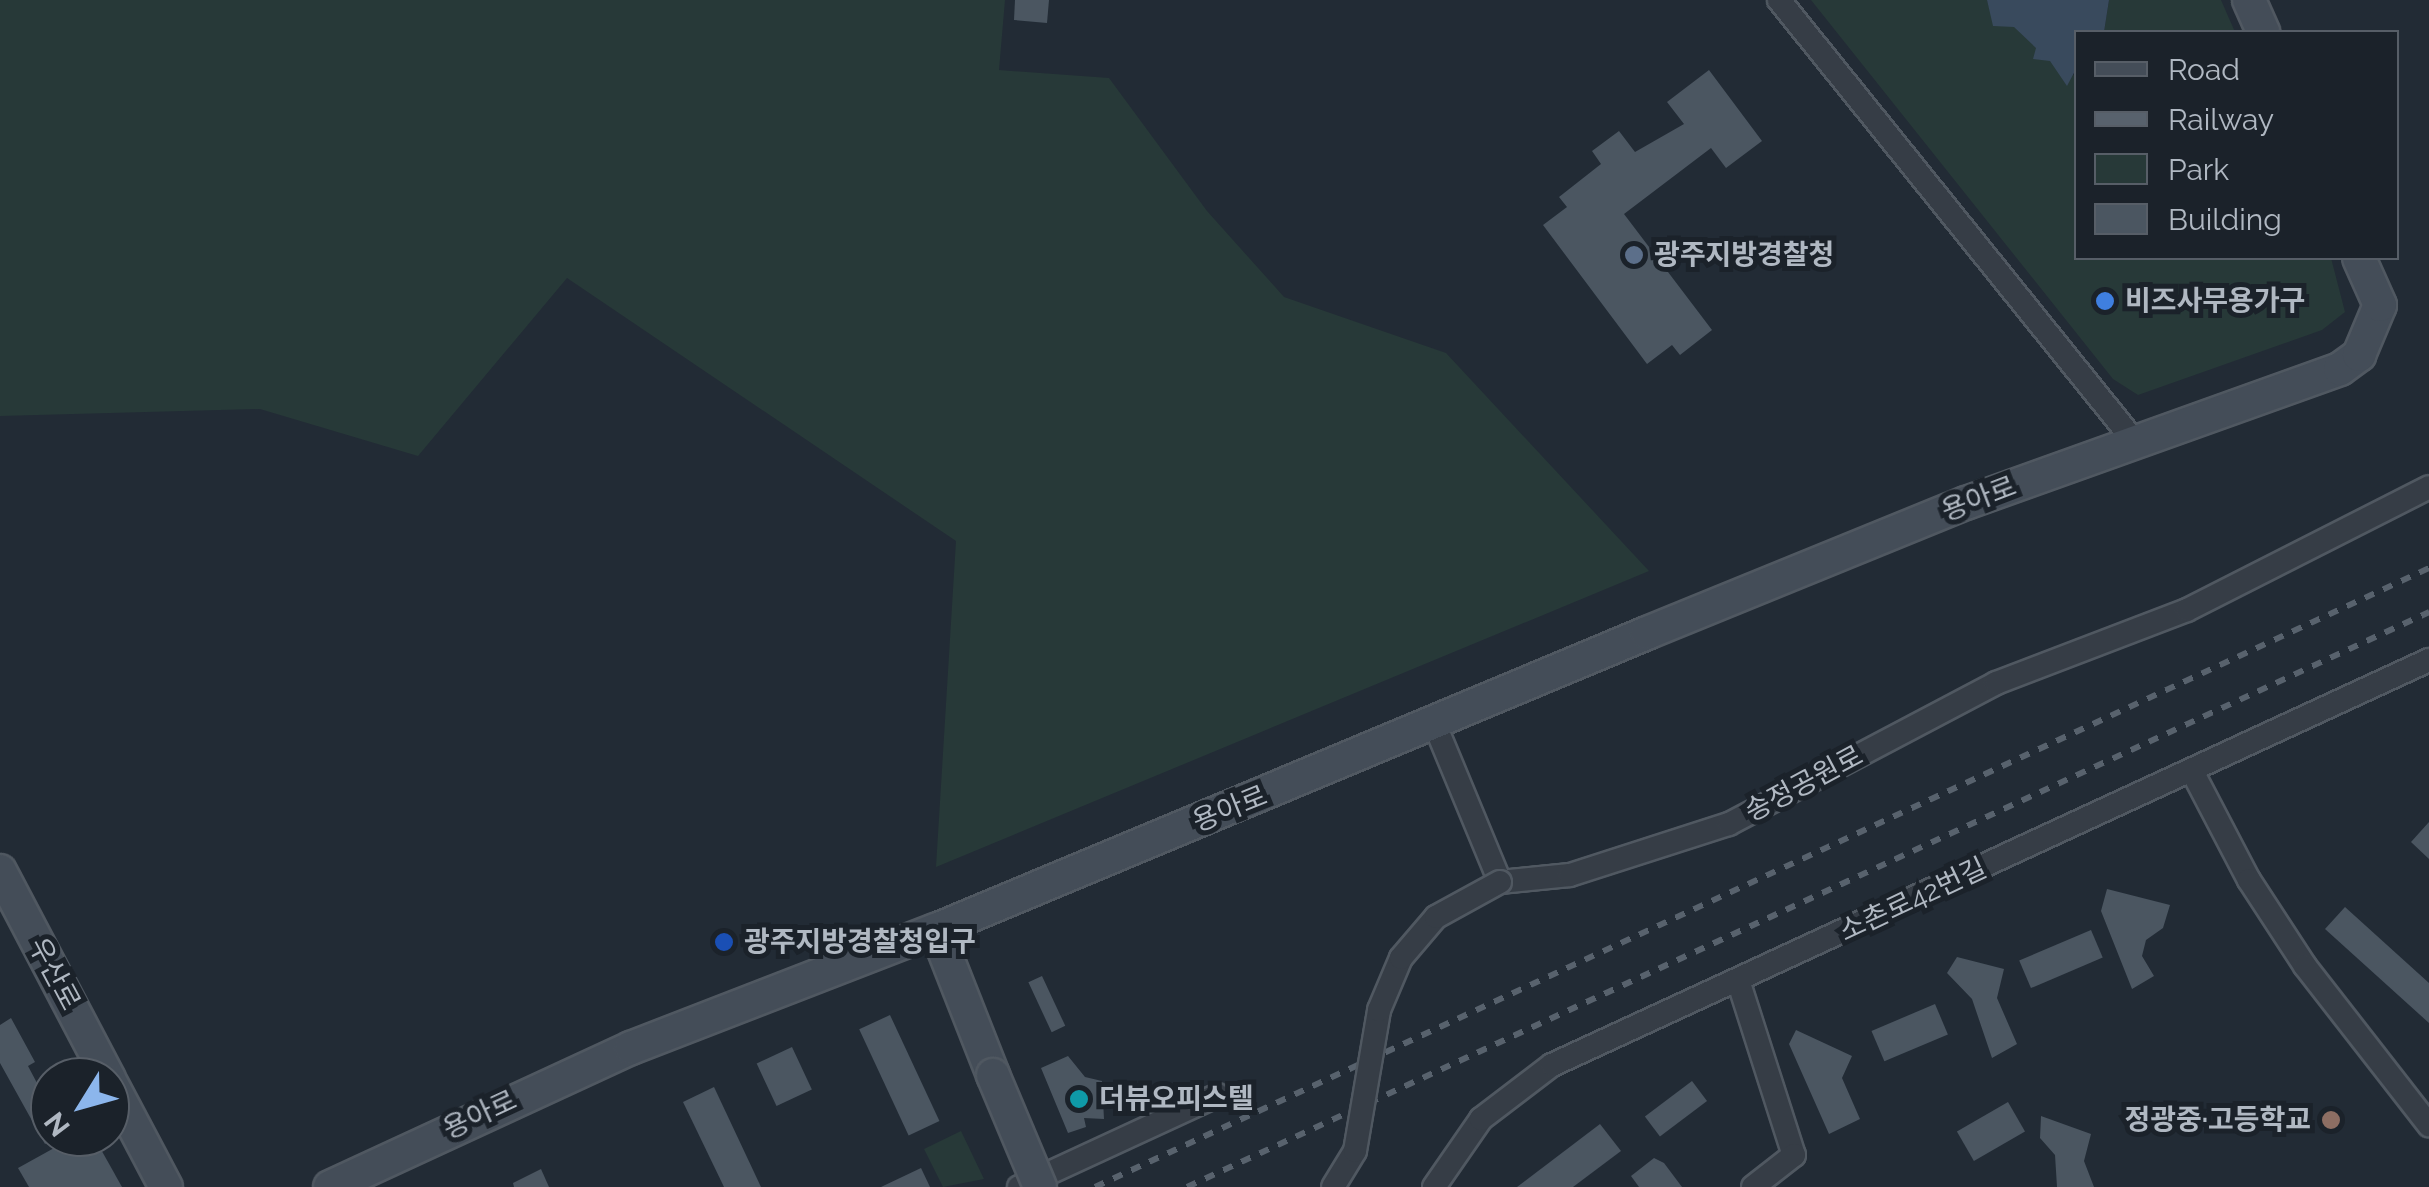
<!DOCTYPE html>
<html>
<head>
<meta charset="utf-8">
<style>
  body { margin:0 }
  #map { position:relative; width:2429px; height:1187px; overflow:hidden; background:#222b35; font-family:Raleway,"Noto Sans KR",sans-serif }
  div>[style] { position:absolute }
  .green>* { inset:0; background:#273938 }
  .water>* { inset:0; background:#394a5d }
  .building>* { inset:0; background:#4b5661; transform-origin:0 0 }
  .roads { filter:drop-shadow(2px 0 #505861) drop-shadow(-2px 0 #505861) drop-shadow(0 2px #505861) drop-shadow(0 -2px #505861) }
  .street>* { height:22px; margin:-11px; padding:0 11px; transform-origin:11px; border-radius:11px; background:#363d46 }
  .secondary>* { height:32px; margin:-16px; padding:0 16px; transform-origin:16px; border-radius:16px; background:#444d58 }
  .rail>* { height:6px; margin-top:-3px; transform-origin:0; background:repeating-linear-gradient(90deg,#58626d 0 10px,transparent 0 20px) }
  .bridges { filter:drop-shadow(2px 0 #505861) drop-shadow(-2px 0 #505861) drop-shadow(0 2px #505861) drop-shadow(0 -2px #505861) }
  .street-bridge>* { height:22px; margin:-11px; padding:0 11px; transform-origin:11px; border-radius:11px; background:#363d46 }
  .secondary-bridge>* { height:32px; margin:-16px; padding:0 16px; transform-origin:16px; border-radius:16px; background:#444d58 }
  .dots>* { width:28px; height:28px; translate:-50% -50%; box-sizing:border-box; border:5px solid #1b222a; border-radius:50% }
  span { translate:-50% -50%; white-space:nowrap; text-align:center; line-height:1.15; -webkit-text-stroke:10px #1b222a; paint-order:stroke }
  .poi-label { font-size:28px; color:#b0b8c2; font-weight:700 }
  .left { translate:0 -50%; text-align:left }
  .right { translate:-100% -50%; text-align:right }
  .street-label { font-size:28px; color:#b0b8c2 }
  .legend { position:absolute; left:2074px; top:30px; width:325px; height:230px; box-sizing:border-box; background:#1b222a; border:2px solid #575e67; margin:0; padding:12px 18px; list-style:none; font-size:30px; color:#b0b8c2 }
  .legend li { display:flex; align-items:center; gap:20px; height:50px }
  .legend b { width:50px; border:2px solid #575e67 }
  .north { position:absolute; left:30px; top:1057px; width:100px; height:100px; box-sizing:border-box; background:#1b222a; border:2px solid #575e67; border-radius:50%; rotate:233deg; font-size:28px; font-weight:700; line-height:40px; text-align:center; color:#b0b8c2 }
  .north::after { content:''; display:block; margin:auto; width:35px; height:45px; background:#8cb6ec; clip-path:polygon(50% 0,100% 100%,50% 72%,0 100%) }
</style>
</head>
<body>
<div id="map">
  <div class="green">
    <div style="clip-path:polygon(0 0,1005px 0,999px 70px,1109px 78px,1207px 211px,1284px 297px,1446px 353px,1649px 571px,936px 867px,956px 541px,567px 278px,418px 456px,260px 409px,0 416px)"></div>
    <div style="clip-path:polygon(1811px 0,1987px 0,1994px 25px,2014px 26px,2050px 61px,2075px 76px,2076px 69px,2076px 258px,2331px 258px,2345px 312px,2322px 330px,2138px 395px,2113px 379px)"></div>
    <div style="clip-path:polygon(2109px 0,2221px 0,2235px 32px,2104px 32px)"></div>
    <div style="clip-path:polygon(961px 1131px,984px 1179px,943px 1187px,924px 1149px)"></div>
  </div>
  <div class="water">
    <div style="clip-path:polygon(1987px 0,2109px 0,2104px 32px,2076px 32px,2076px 69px,2067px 86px,2050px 61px,2033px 59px,2036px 48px,2014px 27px,1993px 26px)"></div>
  </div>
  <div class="building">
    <div style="clip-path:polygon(1015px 0,1049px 0,1047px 23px,1014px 20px)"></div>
    <div style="clip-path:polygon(1709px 70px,1762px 141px,1726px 168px,1711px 148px,1624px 214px,1712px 330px,1680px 355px,1672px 345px,1647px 364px,1543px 225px,1567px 207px,1559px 197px,1601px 164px,1592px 151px,1619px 131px,1635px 152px,1684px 124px,1667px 102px)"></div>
    <div style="clip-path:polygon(2429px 822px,2429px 859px,2411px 842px)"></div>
    <div style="clip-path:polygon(2107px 889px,2170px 905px,2163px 928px,2146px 940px,2142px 956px,2154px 976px,2132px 989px,2101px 911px)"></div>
    <div style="clip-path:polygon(2345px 907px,2429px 983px,2429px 1023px,2325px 929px)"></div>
    <div style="left:2091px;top:930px;width:30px;height:78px;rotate:67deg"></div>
    <div style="clip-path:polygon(1957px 957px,2004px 969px,1997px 998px,2017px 1044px,1992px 1058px,1972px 999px,1947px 973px)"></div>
    <div style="left:1042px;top:976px;width:55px;height:15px;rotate:65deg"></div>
    <div style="left:1935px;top:1004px;width:33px;height:69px;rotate:67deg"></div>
    <div style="left:890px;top:1015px;width:117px;height:34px;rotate:65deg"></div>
    <div style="clip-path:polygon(11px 1018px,35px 1062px,28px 1066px,37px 1083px,45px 1079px,50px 1088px,49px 1132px,56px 1137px,45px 1144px,0 1063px,0 1025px)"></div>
    <div style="clip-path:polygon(1796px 1030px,1852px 1056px,1842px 1078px,1860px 1119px,1829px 1134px,1789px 1044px)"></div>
    <div style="left:792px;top:1047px;width:47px;height:39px;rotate:65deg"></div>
    <div style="clip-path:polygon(1068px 1056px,1085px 1077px,1102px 1081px,1104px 1119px,1084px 1118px,1086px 1127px,1068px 1133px,1041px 1068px)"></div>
    <div style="left:1692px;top:1081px;width:25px;height:59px;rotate:53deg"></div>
    <div style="clip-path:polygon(714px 1087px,761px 1187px,724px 1187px,683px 1102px)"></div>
    <div style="left:2008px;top:1102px;width:34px;height:59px;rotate:60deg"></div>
    <div style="clip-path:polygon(2041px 1116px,2091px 1134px,2084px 1161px,2094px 1187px,2057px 1187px,2055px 1155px,2040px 1138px)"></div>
    <div style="clip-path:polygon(1600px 1124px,1621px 1151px,1573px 1187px,1517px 1187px)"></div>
    <div style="clip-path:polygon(74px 1137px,94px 1137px,122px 1187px,29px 1187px,18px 1168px)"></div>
    <div style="clip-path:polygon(1654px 1158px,1664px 1163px,1682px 1187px,1639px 1187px,1631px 1176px)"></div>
    <div style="clip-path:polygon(921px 1168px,930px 1187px,881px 1187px)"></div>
    <div style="clip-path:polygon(541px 1169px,549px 1187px,514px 1187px,513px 1183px)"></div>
  </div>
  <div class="roads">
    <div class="street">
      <div style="left:1779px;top:0;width:568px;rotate:51.15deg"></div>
      <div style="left:1435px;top:725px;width:170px;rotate:67.5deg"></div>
      <div style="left:1500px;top:882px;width:70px;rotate:-5.7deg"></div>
      <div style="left:1570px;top:875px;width:167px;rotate:-17.8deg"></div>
      <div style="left:1729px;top:824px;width:302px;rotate:-27.8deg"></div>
      <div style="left:1996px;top:683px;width:204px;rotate:-20.9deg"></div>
      <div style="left:2187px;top:610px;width:271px;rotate:-26.9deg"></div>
      <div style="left:2193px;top:773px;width:121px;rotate:62.4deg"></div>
      <div style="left:2249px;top:880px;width:103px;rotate:56.9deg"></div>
      <div style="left:2305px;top:966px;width:202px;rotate:52.1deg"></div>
      <div style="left:1738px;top:980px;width:184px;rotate:72.3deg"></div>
      <div style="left:1794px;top:1155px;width:52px;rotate:142deg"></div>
      <div style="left:1019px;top:1187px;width:219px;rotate:-24.8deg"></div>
      <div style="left:1434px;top:1187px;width:83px;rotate:-55.3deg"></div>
      <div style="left:1481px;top:1119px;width:89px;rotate:-37.3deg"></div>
      <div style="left:1552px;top:1065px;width:966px;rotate:-24.79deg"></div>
    </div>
    <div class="secondary">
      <div style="left:2249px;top:0;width:35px;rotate:66deg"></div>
      <div style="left:0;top:871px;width:233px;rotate:62.3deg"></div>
      <div style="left:936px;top:930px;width:156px;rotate:68.5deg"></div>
      <div style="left:110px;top:1081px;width:120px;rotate:62.2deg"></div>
      <div style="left:330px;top:1187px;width:332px;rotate:-24.8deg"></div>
      <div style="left:631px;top:1048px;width:327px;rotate:-21.2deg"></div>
      <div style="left:936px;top:930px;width:771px;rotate:-22.67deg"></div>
      <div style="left:1647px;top:633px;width:344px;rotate:-22.2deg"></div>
      <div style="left:1966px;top:503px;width:397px;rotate:-19.7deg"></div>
      <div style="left:2340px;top:369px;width:24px;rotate:-36deg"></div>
      <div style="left:2359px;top:355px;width:54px;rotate:-67.2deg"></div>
      <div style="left:2380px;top:305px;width:51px;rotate:-114.1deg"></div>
    </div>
  </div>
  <div class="rail">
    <div style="left:1095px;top:1187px;width:1471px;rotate:-24.89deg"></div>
    <div style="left:1187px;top:1187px;width:1369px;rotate:-24.84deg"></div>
  </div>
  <div class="bridges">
    <div class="street-bridge">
      <div style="left:1333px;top:1187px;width:42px;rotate:-58.6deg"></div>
      <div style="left:1355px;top:1151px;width:143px;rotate:-80.3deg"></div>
      <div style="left:1379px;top:1010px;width:56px;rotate:-67.1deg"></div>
      <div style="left:1401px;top:958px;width:54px;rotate:-49.5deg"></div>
      <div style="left:1436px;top:917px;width:73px;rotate:-28.7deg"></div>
    </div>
    <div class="secondary-bridge">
      <div style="left:993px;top:1075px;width:121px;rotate:67.2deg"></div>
    </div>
  </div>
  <div class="dots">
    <div style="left:1634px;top:255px;background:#5c6f8a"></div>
    <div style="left:2105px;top:301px;background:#3f7fe0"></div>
    <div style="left:724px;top:942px;background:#1a4fb4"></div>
    <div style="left:1079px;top:1099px;background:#0f9aa8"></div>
    <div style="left:2331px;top:1120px;background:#8d6e63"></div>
  </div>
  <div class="poi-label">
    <span class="left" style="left:1654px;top:255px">광주지방경찰청</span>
    <span class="left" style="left:2125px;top:301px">비즈사무용가구</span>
    <span class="left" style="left:744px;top:942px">광주지방경찰청입구</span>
    <span class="left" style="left:1099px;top:1099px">더뷰오피스텔</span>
    <span class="right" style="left:2311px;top:1120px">정광중·고등학교</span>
  </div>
  <div class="street-label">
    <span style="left:1979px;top:499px;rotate:-21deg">용아로</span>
    <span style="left:1804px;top:784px;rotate:-28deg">송정공원로</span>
    <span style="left:1230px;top:809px;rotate:-22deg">용아로</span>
    <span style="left:1913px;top:900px;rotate:-25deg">소촌로42번길</span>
    <span style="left:54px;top:974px;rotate:62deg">우산로</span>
    <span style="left:480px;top:1115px;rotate:-25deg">용아로</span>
  </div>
  <ul class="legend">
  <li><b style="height:12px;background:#444d58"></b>Road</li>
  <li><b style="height:12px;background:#58626d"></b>Railway</li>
  <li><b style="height:28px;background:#273938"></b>Park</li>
  <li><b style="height:28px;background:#4b5661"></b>Building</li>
  </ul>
  <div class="north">N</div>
</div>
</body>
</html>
